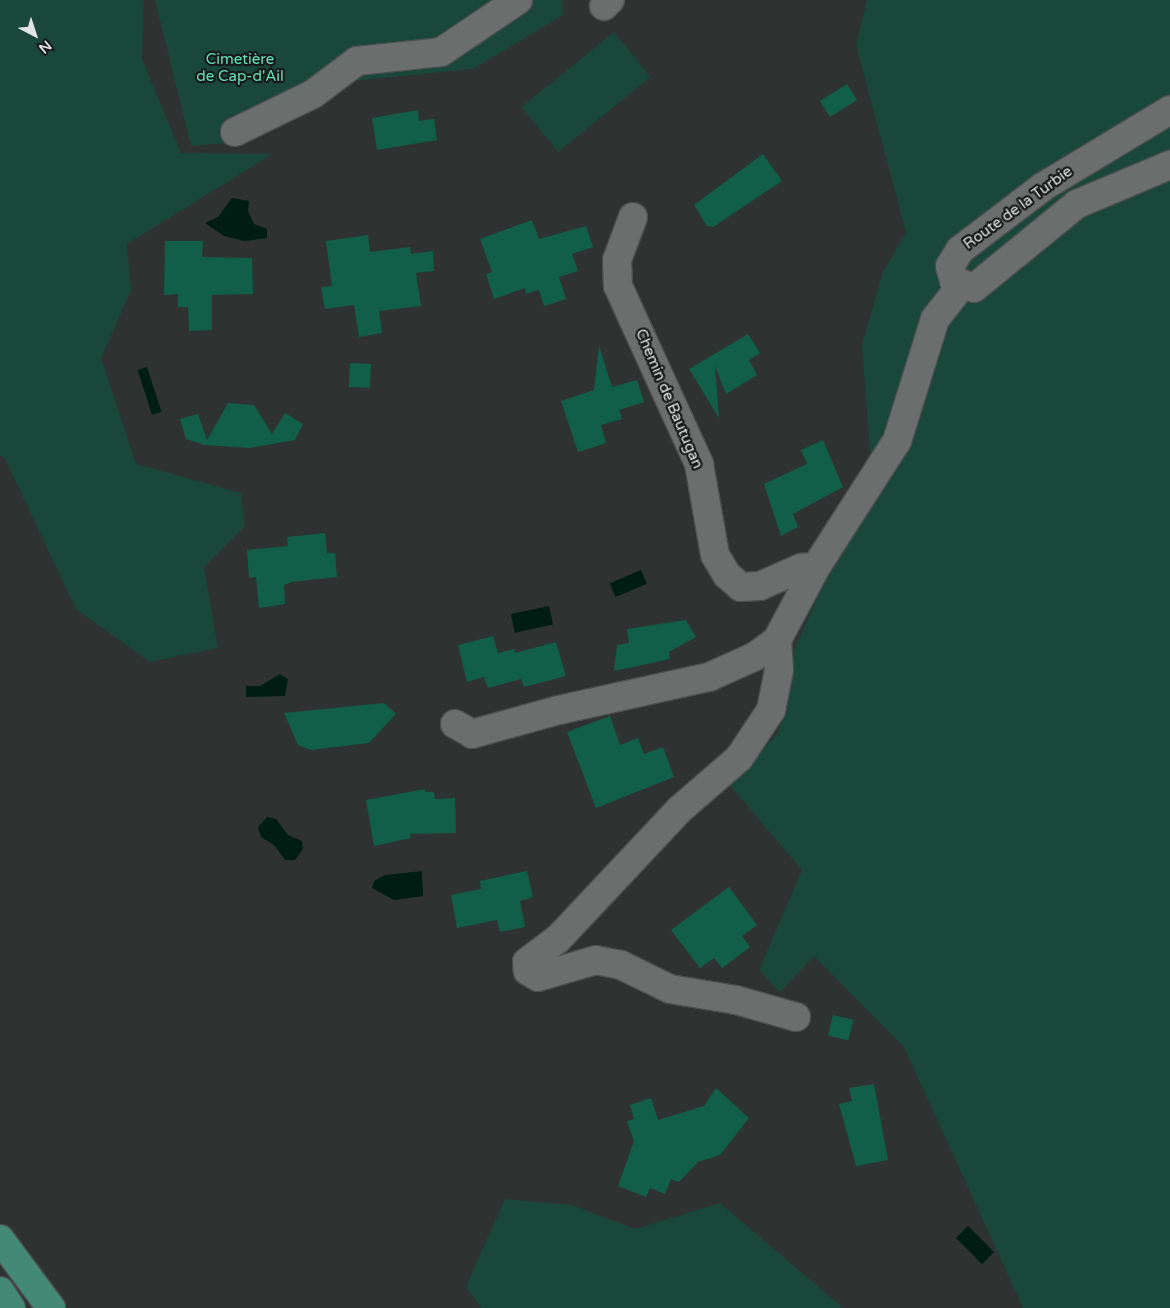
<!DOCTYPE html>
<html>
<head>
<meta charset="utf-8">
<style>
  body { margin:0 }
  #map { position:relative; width:1170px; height:1308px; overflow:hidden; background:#2e3331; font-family:"Varela Round",sans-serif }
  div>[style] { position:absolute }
  .green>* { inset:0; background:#194739; transform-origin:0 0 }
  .water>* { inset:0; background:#001d14; transform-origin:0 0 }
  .building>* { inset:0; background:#115e49; transform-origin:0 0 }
  .roads { filter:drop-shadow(1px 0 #4c4f4e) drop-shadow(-1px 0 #4c4f4e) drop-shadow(0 1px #4c4f4e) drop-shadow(0 -1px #4c4f4e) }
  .minor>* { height:28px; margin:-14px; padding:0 14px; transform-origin:14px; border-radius:14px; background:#6a6f6d }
  .major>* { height:28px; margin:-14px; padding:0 14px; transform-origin:14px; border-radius:14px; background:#438975 }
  span { translate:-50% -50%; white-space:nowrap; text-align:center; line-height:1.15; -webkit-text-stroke:4.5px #181a19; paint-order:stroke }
  .park-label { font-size:15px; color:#60e3ba }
  .street-label { font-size:15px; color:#e1e4e3 }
  .north { position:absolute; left:10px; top:10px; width:50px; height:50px; -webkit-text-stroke:4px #181a19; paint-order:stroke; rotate:140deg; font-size:14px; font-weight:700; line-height:20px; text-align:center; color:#e1e4e3 }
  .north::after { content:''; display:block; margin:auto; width:18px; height:22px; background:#e1e4e3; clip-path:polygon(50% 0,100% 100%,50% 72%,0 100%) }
</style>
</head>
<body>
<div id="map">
  <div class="green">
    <div style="clip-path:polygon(0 0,144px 0,142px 59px,181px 153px,272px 154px,127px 244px,131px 290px,101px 358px,136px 464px,241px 493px,245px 526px,204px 567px,218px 648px,150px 662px,76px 609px,5px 459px,0 455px)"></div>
    <div style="clip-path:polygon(155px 0,562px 0,563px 15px,473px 69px,351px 81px,326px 103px,237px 142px,191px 146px)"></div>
    <div style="clip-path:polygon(867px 0,1170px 0,1170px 1308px,1023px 1308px,904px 1047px,814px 956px,780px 992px,759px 970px,802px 870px,729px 784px,778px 733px,794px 650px,831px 567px,871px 463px,862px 345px,883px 272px,906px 232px,856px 45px)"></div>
    <div style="left:614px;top:32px;width:58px;height:119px;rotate:51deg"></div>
    <div style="clip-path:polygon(505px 1199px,572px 1205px,635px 1229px,720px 1203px,843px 1308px,481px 1308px,466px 1286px)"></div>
  </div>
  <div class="water">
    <div style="clip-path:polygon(232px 198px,249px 201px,248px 211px,254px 224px,267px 229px,267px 238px,244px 241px,224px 236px,205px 223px,218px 217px)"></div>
    <div style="left:147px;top:367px;width:47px;height:10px;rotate:72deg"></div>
    <div style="left:641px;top:570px;width:15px;height:34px;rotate:67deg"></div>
    <div style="left:549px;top:606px;width:19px;height:39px;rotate:78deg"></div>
    <div style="clip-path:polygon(280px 674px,288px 679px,285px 696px,246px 697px,246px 686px,260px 686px)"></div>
    <div style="clip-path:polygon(267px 817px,276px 819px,288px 835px,302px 841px,303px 849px,295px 860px,285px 860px,275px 846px,261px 837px,258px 827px)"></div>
    <div style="clip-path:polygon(422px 871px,423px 896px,394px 900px,372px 888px,374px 881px,385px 875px)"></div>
    <div style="left:968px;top:1226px;width:37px;height:17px;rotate:45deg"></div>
  </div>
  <div class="building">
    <div style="left:847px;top:84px;width:19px;height:32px;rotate:58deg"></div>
    <div style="clip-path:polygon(418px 110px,419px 121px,434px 119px,437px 140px,377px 150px,372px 118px)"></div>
    <div style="clip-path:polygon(763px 154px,782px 181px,713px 227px,707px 226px,694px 205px)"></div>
    <div style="clip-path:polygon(532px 220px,539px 239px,586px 226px,593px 247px,572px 254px,578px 271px,559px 277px,566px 299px,544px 306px,539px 290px,526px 294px,525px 288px,494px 299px,486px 274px,492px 272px,480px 239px)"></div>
    <div style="clip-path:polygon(368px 235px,370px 252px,410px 247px,411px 254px,433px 251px,434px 271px,416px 273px,421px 306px,379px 311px,382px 333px,359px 337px,354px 305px,325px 309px,321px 287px,332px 286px,326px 241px)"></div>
    <div style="clip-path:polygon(165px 241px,203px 241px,202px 257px,252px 258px,253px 294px,212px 295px,212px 330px,189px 331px,188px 307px,178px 307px,178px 294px,164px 295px)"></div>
    <div style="clip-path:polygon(748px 334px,760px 353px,749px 360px,757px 375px,726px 394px,715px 366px,719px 418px,689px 369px)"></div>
    <div style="clip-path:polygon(599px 346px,612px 387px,637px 380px,644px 402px,619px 410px,622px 419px,601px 425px,606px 443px,578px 452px,561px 401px,594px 390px)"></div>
    <div style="left:350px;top:363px;width:21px;height:24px;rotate:3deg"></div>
    <div style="clip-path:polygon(228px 403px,254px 405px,272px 434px,285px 413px,303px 424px,295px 440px,249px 448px,205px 445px,186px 439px,180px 419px,198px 414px,207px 440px)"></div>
    <div style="clip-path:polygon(823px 440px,843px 487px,793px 514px,798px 527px,781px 536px,764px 484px,807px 464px,801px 450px)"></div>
    <div style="clip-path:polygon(325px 533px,327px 553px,335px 553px,337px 577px,292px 582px,284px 585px,285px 604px,259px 608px,256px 577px,249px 578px,247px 550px,288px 546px,287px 537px)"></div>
    <div style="clip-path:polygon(686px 620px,696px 637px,669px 652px,670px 659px,614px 671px,617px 645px,629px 643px,627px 629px)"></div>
    <div style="clip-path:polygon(493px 636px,498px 653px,514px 649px,515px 653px,556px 642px,566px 676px,524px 687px,521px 679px,488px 688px,484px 677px,467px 682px,458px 645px)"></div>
    <div style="clip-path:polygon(384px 703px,396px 714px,369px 743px,311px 750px,298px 745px,284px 713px)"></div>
    <div style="clip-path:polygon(610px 716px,620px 745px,638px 738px,644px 754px,663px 747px,674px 777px,596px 808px,567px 732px)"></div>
    <div style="clip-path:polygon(425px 789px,425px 792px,434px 792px,435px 799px,455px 798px,456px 833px,410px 834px,411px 838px,374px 846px,366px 800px)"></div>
    <div style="clip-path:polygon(527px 871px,533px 897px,520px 901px,525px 927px,500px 932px,497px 920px,457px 928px,451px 895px,481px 889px,480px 881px)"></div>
    <div style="clip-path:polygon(729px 887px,757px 925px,742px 936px,750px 947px,722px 968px,714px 958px,700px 968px,671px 930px)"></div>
    <div style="left:833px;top:1015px;width:21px;height:21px;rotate:14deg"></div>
    <div style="clip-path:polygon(874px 1084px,888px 1160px,856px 1166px,839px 1104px,852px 1101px,849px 1088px)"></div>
    <div style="clip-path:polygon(716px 1088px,749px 1118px,720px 1155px,698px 1162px,679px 1182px,671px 1179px,665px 1194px,650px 1188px,646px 1197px,618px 1186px,634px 1141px,627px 1121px,634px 1119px,630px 1105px,651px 1098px,658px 1120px,704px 1106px)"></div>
  </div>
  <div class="roads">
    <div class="minor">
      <div style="left:604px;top:6px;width:8px;rotate:-45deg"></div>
      <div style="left:1170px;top:110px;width:147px;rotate:148.9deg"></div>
      <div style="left:1044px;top:186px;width:106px;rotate:142.7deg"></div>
      <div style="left:960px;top:250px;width:19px;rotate:122deg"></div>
      <div style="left:950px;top:266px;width:16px;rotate:75deg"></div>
      <div style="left:954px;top:281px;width:21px;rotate:19deg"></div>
      <div style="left:974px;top:288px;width:133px;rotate:-39.2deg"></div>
      <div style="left:1077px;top:204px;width:101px;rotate:-22.8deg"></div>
      <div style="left:235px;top:132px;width:87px;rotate:-26deg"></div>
      <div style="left:313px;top:94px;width:55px;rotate:-36.9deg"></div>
      <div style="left:357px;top:61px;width:84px;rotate:-6.1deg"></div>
      <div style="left:441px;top:52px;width:93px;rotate:-34deg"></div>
      <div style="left:633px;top:217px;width:46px;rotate:110.4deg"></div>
      <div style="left:617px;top:260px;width:26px;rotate:88deg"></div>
      <div style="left:618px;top:286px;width:196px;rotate:65.5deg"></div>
      <div style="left:699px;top:464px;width:92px;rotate:80deg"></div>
      <div style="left:715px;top:555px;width:23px;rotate:59deg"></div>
      <div style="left:727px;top:575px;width:18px;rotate:41deg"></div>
      <div style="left:741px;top:587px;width:19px;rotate:-3deg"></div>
      <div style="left:760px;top:586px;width:45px;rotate:-23.7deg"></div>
      <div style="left:801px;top:568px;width:15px;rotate:-4deg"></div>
      <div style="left:455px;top:724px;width:20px;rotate:30deg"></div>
      <div style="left:472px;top:734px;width:90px;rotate:-15.4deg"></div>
      <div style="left:559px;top:710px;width:154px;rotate:-12.4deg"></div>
      <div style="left:709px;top:677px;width:49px;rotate:-24deg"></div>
      <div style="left:754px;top:657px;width:29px;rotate:-36deg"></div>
      <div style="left:796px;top:1017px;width:62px;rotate:-164.2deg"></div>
      <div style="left:736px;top:1000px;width:67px;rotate:-170.5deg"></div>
      <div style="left:670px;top:989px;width:55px;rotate:-153.9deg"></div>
      <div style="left:621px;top:965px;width:25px;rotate:-169deg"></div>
      <div style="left:596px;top:960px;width:60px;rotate:163.7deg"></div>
      <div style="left:538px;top:977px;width:12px;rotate:-149deg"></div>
      <div style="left:528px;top:971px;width:9px;rotate:-96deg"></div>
      <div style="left:527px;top:962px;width:39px;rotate:-37deg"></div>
      <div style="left:558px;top:939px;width:177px;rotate:-46.8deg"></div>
      <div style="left:679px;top:810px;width:79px;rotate:-40.9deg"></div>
      <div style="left:739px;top:758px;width:58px;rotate:-56.3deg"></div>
      <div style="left:771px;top:710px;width:41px;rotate:-78.7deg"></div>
      <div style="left:779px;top:670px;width:30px;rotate:-94deg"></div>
      <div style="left:777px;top:640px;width:83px;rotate:-61.9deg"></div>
      <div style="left:816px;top:567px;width:150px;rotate:-57.3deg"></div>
      <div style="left:897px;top:441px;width:128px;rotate:-72.7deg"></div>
      <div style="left:935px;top:319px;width:42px;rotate:-51.8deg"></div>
    </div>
    <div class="major">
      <div style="left:0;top:1239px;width:86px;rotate:53.5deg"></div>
      <div style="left:0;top:1291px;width:20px;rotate:57deg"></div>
    </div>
  </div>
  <div class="park-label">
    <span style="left:240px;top:68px">Cimetière<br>de Cap-d'Ail</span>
  </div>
  <div class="street-label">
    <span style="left:1018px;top:208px;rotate:-36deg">Route de la Turbie</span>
    <span style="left:669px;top:399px;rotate:67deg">Chemin de Bautugan</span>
  </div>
  <div class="north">N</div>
</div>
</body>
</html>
